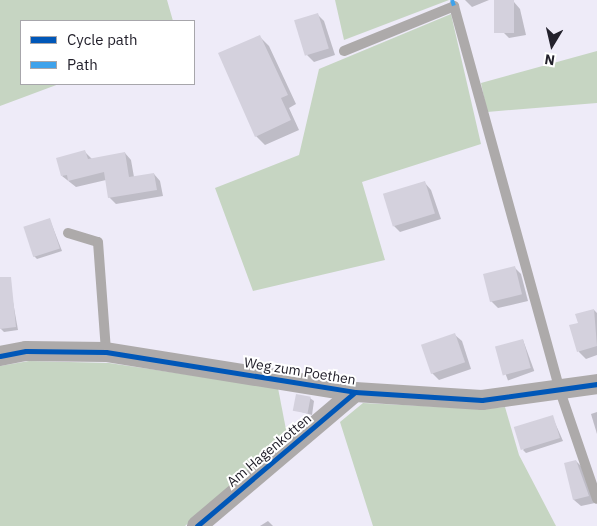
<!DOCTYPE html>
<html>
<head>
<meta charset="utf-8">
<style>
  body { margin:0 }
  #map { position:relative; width:597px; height:526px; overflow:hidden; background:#eeebf8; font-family:"IBM Plex Sans",sans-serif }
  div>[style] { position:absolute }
  .green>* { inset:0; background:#c6d5c2 }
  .shadow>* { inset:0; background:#0003; transform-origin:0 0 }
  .building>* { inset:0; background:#d4d1dd; transform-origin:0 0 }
  .service>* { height:10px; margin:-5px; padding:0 5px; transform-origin:5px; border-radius:5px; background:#adaaaa }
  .minor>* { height:20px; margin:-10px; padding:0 10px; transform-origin:10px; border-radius:10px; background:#adaaaa }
  .quiet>* { height:4px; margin-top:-2px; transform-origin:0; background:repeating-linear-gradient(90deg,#3ea2eb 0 8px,transparent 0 12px) }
  .cycleway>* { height:5px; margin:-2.5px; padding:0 2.5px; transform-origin:2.5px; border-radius:2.5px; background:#0057b8 }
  span { translate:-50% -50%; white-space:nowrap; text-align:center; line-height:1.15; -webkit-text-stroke:4px #fff; paint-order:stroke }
  .street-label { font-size:14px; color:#23212c }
  .legend { position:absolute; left:20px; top:20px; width:175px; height:65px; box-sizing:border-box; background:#fff; border:1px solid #a7a6ab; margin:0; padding:6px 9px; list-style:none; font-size:15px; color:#23212c }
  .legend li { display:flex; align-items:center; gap:10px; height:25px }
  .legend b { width:25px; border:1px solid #a7a6ab }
  .north { position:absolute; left:527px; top:20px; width:50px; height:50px; -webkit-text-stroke:4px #fff; paint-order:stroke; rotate:189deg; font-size:14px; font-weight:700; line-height:20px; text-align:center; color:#23212c }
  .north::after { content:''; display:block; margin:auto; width:18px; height:22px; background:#23212c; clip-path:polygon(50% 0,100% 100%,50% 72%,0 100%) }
</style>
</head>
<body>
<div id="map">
  <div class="green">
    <div style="clip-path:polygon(0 0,167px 0,173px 21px,21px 21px,21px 84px,59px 84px,0 106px)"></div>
    <div style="clip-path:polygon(335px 0,449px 0,344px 40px)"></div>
    <div style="clip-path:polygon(451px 14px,481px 144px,362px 182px,385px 260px,253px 291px,215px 188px,299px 155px,319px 69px)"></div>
    <div style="clip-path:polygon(597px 51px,597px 103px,487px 112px,481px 83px)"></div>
    <div style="clip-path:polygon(29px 361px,109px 363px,278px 388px,288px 440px,185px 526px,0 526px,0 366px)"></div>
    <div style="clip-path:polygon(363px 403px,483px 409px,505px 407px,519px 455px,556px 526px,373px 526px,340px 422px)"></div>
  </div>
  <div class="shadow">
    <div style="clip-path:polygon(465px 0,489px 0,472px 7px)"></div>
    <div style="clip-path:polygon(514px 2px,520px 9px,526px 35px,509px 38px,503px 32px)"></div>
    <div style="clip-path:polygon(317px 14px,324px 21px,335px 55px,314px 62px,307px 55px)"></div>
    <div style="clip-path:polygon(260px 37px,269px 46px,296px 104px,289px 108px,299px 130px,265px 145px,256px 136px)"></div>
    <div style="clip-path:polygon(85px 152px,92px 159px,125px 153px,131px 160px,134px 177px,154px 174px,160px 181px,163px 196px,116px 204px,109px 197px,106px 180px,76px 187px,62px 176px)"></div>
    <div style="clip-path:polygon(425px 183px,431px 190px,441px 219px,400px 232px,393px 225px)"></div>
    <div style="clip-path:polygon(50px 220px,62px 251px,37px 259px,34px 256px)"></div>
    <div style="clip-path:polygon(514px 267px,521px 274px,528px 301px,498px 308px,491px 301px)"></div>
    <div style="clip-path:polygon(13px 302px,18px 330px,4px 332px,0 328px,0 304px)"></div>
    <div style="clip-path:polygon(594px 310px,597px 313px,597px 355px,586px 359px,579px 352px,571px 326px,580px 323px)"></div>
    <div style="clip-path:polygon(455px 335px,462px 341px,471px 369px,439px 380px,432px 373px)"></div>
    <div style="left:523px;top:340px;width:33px;height:28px;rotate:70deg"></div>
    <div style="clip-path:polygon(310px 398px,314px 401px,312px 415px,295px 410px)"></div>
    <div style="clip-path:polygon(597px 412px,597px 434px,591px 414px)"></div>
    <div style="clip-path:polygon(552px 416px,563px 441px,526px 453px,523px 450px)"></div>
    <div style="clip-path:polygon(576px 461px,583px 468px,595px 503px,581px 506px,574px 500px)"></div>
    <div style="clip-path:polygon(268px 521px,273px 526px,260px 526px)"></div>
  </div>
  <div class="building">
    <div style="left:494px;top:0;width:20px;height:33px"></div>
    <div style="left:318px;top:13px;width:37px;height:25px;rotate:73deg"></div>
    <div style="clip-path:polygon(260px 35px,288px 95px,281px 98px,291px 120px,255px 137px,218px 53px)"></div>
    <div style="clip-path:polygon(85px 150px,88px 159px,125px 152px,129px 177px,154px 173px,157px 190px,108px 198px,104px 172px,68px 181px,67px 175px,61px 176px,56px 158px)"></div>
    <div style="left:425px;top:181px;width:34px;height:44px;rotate:73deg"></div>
    <div style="left:50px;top:218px;width:32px;height:28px;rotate:72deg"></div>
    <div style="left:515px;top:266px;width:29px;height:33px;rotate:76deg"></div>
    <div style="clip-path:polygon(0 277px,11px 277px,16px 327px,0 329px)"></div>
    <div style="clip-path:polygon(594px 309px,597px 346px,577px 352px,569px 325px,578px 323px,575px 314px)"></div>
    <div style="left:455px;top:333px;width:31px;height:36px;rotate:71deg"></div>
    <div style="left:523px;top:339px;width:30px;height:29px;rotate:75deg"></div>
    <div style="left:296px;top:394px;width:15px;height:17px;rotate:11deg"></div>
    <div style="left:553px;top:415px;width:24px;height:41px;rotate:73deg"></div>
    <div style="clip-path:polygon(576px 460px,589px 496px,573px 500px,564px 463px)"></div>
  </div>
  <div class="service">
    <div style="left:344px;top:51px;width:119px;rotate:-22.2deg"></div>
    <div style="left:454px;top:6px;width:396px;rotate:74.6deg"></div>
    <div style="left:559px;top:388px;width:117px;rotate:71.1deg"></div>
    <div style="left:68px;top:233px;width:31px;rotate:17deg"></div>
    <div style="left:98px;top:242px;width:110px;rotate:85.8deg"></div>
  </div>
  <div class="minor">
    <div style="left:0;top:356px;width:26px;rotate:-11deg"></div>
    <div style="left:26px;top:351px;width:80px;rotate:0.7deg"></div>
    <div style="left:106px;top:352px;width:252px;rotate:9.1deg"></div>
    <div style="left:355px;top:392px;width:127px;rotate:3.6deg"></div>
    <div style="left:482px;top:400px;width:116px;rotate:-7.9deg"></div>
    <div style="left:197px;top:526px;width:207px;rotate:-40.3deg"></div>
  </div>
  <div class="quiet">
    <div style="left:452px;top:0;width:6px;rotate:72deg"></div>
  </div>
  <div class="cycleway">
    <div style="left:0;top:356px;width:26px;rotate:-11deg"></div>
    <div style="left:26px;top:351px;width:80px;rotate:0.7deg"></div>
    <div style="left:106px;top:352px;width:252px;rotate:9.1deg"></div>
    <div style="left:355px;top:392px;width:127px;rotate:3.6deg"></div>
    <div style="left:482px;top:400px;width:116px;rotate:-7.9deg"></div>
    <div style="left:197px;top:526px;width:207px;rotate:-40.3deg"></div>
  </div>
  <div class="street-label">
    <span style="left:300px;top:371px;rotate:9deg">Weg zum Poethen</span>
    <span style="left:269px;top:450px;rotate:-40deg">Am Hagenkotten</span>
  </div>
  <ul class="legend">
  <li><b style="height:6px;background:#0057b8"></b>Cycle path</li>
  <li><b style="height:6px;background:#3ea2eb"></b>Path</li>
  </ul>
  <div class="north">N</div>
</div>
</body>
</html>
